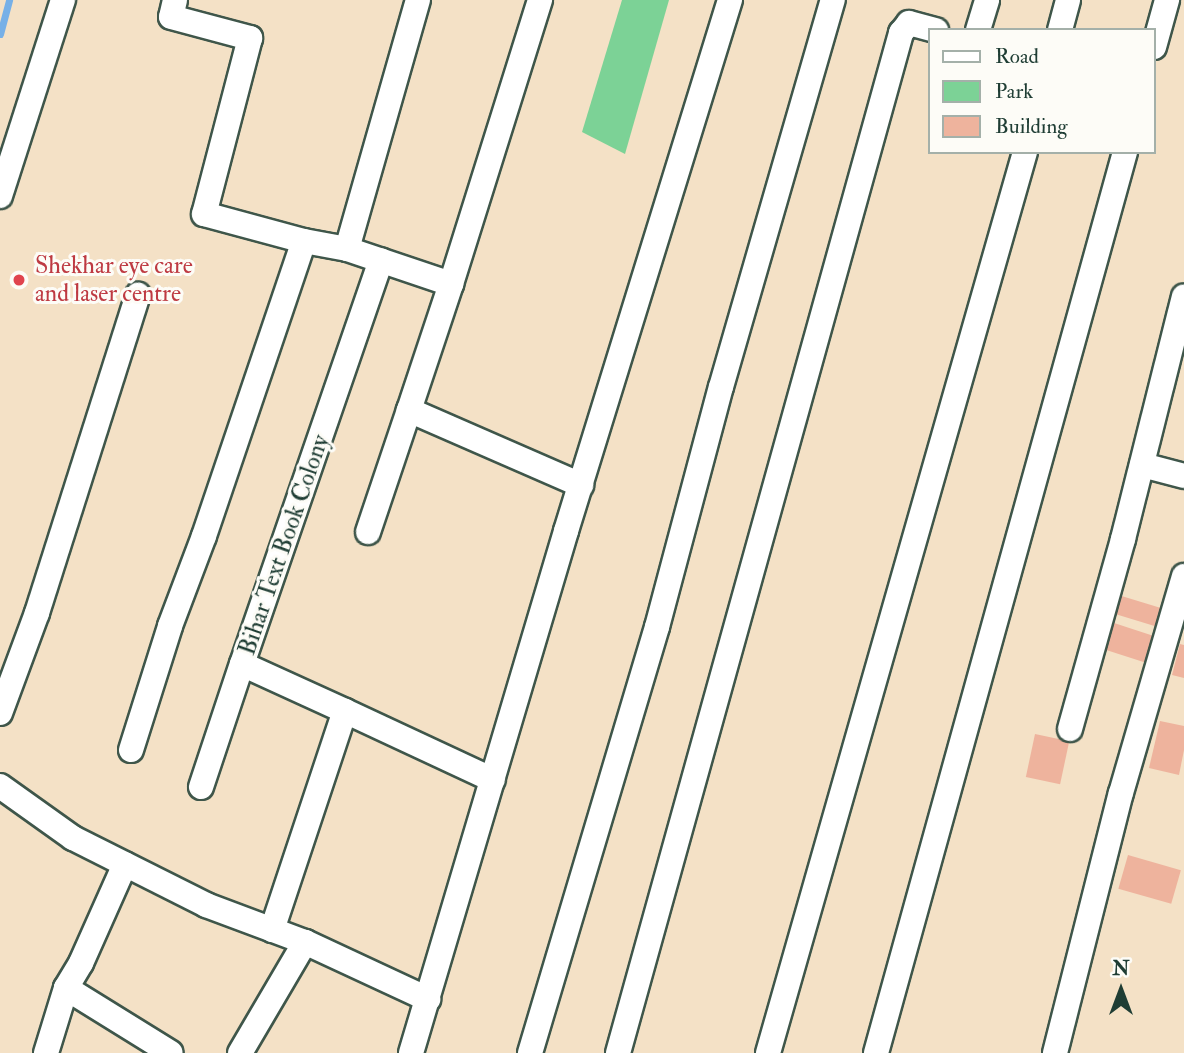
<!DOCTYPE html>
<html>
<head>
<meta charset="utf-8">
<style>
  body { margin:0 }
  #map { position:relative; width:1184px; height:1053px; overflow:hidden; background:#f4e1c6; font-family:"IM FELL Double Pica",serif }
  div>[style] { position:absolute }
  .green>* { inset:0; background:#7cd296 }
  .stream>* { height:7px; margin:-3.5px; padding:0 3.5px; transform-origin:3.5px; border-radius:3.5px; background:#77b0e7 }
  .building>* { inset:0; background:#eeb39d; transform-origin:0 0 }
  .roads { filter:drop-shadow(2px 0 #3f564a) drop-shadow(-2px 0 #3f564a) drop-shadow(0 2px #3f564a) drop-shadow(0 -2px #3f564a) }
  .minor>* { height:24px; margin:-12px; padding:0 12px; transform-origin:12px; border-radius:12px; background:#fff }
  .dots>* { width:19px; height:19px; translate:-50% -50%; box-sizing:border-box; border:4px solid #fdfcf7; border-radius:50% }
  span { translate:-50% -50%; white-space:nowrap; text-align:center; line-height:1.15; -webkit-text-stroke:6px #fdfcf7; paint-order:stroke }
  .health-label { font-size:24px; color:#be3a42 }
  .left { translate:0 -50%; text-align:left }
  .street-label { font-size:24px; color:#1f3d34 }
  .legend { position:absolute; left:928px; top:28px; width:228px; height:126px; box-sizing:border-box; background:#fdfcf7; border:2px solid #a4b0a9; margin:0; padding:9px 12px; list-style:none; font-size:21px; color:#1f3d34 }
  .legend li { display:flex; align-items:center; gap:14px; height:35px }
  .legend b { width:35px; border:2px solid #a4b0a9 }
  .north { position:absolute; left:1086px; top:955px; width:70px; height:70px; -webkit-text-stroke:5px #fdfcf7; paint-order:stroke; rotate:0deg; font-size:19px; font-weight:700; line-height:28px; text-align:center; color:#1f3d34 }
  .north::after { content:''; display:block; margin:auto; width:24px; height:32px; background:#1f3d34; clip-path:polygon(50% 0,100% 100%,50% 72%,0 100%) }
</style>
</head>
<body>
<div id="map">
  <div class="green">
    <div style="clip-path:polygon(622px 0,669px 0,625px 154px,582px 132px)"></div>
  </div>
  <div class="stream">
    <div style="left:0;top:34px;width:35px;rotate:-75deg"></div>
  </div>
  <div class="building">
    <div style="left:1115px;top:594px;width:54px;height:19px;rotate:17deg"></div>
    <div style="left:1111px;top:622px;width:49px;height:28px;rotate:18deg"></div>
    <div style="clip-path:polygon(1180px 644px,1184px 645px,1184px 678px,1172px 675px)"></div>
    <div style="clip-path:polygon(1160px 721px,1184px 726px,1184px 750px,1179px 775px,1149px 768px)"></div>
    <div style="left:1035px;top:734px;width:35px;height:44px;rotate:12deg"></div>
    <div style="left:1128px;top:855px;width:55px;height:35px;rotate:16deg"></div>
  </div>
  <div class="roads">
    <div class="minor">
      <div style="left:175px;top:0;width:17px;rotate:103deg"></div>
      <div style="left:171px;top:17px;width:82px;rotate:14.9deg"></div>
      <div style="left:250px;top:38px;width:182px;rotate:104.6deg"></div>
      <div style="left:204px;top:214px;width:104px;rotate:15.1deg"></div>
      <div style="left:978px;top:30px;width:31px;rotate:-73deg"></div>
      <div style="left:1060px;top:30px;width:31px;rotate:-75deg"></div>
      <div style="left:1154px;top:47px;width:49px;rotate:-74.5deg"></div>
      <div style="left:0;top:196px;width:206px;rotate:-72.2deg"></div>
      <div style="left:347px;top:249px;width:259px;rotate:-74.1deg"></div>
      <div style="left:451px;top:284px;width:298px;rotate:-72.6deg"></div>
      <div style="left:1142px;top:465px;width:43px;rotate:14.7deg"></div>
      <div style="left:368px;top:532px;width:129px;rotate:-71.4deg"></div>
      <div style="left:345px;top:711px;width:163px;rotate:25deg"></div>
      <div style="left:0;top:713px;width:107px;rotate:-69.7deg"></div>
      <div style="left:37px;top:613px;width:334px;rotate:-72.4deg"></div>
      <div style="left:1070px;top:729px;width:197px;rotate:-74.4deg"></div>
      <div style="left:1123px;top:539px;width:250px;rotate:-75.9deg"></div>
      <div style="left:131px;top:750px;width:130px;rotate:-72.5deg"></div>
      <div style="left:170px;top:626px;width:96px;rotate:-69.3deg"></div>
      <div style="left:204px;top:536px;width:311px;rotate:-71.3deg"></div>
      <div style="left:304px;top:241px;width:44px;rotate:10.5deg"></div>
      <div style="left:347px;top:249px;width:110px;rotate:18.6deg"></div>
      <div style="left:451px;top:284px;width:133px;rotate:108.4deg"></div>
      <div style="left:409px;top:410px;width:188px;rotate:23.6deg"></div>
      <div style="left:0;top:786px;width:90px;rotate:35.5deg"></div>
      <div style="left:73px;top:838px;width:149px;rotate:26.7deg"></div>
      <div style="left:206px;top:905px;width:106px;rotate:20.5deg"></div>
      <div style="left:305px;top:942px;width:136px;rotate:24.9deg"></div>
      <div style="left:201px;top:787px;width:130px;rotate:-71.6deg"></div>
      <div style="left:272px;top:930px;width:231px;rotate:-71.6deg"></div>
      <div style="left:345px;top:711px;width:113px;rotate:-155.5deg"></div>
      <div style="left:242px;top:664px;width:427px;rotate:-71deg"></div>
      <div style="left:66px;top:988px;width:29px;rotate:-59deg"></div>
      <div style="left:81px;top:963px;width:108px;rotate:-66deg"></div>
      <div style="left:46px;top:1053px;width:68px;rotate:-72.9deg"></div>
      <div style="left:66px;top:988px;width:123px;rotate:31.8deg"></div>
      <div style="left:240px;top:1053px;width:129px;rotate:-59.6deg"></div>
      <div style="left:411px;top:1053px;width:545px;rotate:-73.46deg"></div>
      <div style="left:566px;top:531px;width:556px;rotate:-72.84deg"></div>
      <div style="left:530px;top:1053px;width:445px;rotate:-73.4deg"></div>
      <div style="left:657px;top:627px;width:248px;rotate:-75.1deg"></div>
      <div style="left:721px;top:387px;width:403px;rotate:-73.9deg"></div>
      <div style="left:618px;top:1053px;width:1059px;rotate:-74.49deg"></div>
      <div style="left:901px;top:33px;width:13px;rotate:-51deg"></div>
      <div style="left:909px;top:23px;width:28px;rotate:15deg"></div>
      <div style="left:768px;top:1053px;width:937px;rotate:-74.08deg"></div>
      <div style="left:876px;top:1053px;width:935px;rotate:-74.55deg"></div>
      <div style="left:1055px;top:1053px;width:268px;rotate:-75.8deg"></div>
      <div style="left:1121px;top:793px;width:226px;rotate:-73.8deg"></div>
    </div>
  </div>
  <div class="dots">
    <div style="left:19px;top:280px;background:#e0444e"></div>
  </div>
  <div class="health-label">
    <span class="left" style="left:35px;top:280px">Shekhar eye care<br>and laser centre</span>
  </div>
  <div class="street-label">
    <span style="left:284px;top:545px;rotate:-71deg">Bihar Text Book Colony</span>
  </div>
  <ul class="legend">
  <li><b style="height:9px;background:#fff"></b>Road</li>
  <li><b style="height:19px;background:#7cd296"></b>Park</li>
  <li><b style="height:19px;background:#eeb39d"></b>Building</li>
  </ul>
  <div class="north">N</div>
</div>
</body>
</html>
